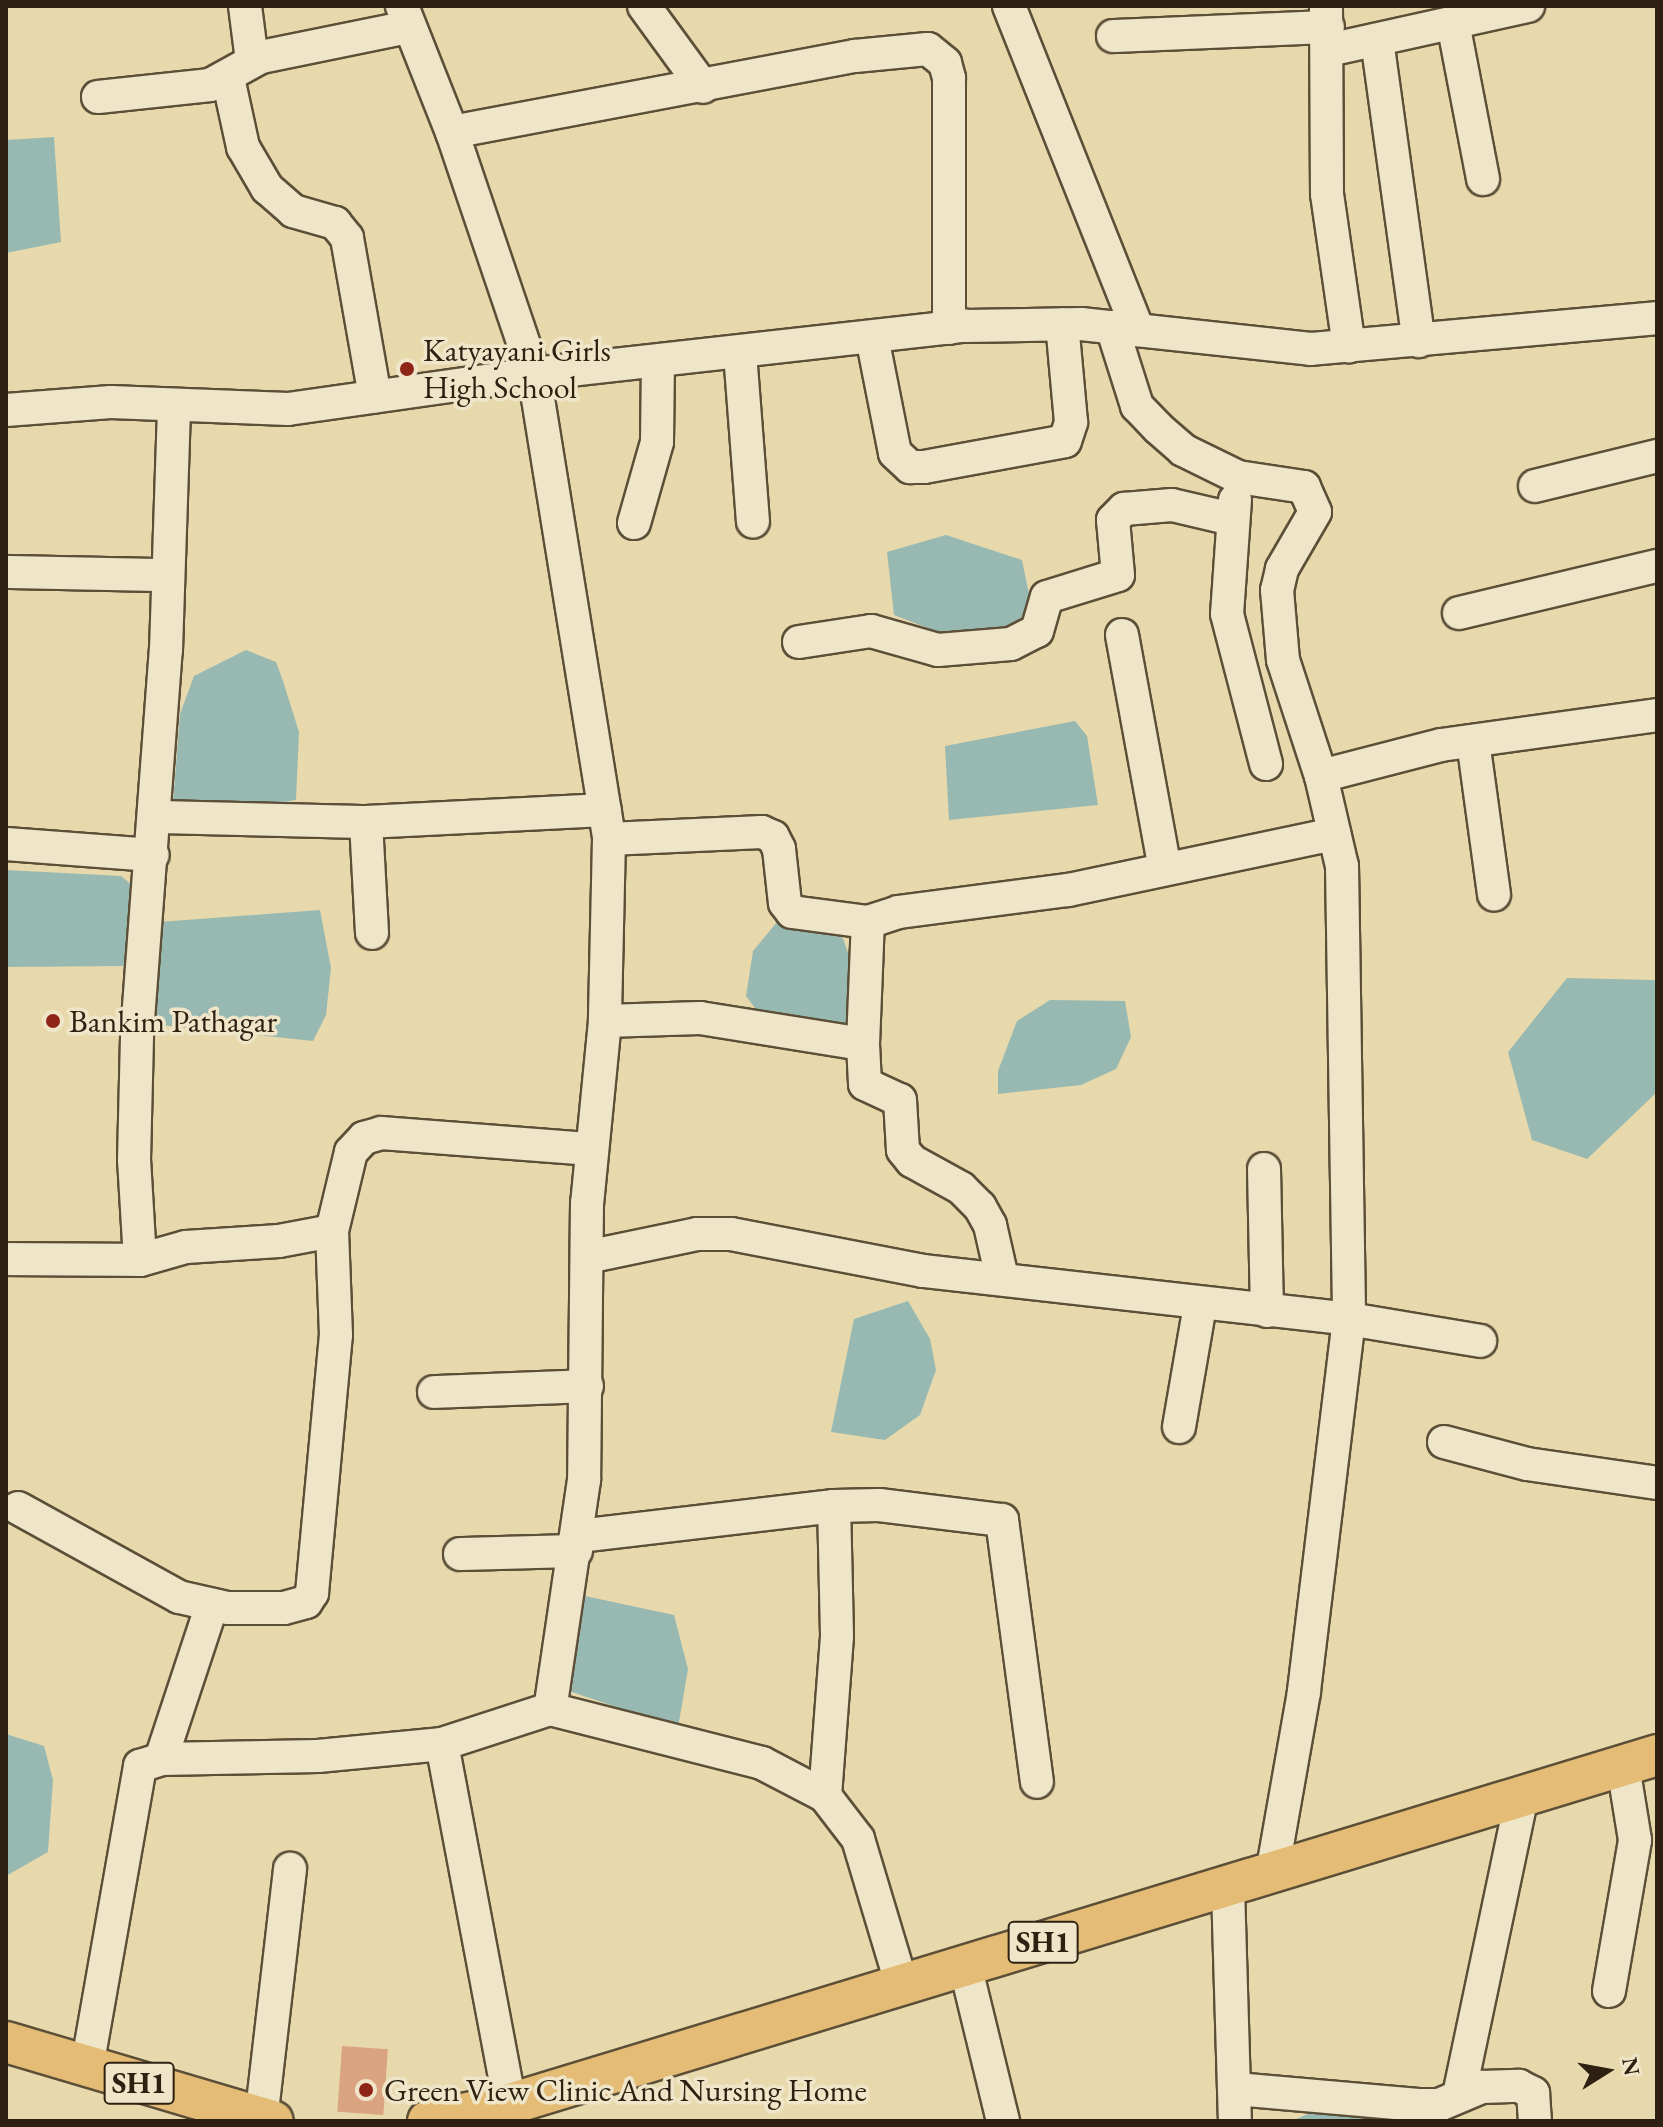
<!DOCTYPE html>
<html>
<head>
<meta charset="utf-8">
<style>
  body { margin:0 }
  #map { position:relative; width:1663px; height:2127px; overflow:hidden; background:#e7d9ac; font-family:"EB Garamond",serif }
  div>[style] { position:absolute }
  .water>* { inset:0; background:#98b9b1 }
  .building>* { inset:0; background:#daa480; transform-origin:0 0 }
  .roads { filter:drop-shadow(2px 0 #5c4f38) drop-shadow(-2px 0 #5c4f38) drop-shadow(0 2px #5c4f38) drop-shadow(0 -2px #5c4f38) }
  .minor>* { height:32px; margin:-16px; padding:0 16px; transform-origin:16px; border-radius:16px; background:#efe6c9 }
  .major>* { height:40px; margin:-20px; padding:0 20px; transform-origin:20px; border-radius:20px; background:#e4bc76 }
  .dots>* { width:22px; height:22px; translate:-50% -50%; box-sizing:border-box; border:4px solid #efe6c9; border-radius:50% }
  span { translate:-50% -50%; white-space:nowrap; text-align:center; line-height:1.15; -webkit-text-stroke:7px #efe6c9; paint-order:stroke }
  .shield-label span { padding:2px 6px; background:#efe6c9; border:2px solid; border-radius:6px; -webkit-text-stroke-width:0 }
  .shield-label { font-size:30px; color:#2e2112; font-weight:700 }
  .poi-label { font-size:32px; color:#2e2112 }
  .left { translate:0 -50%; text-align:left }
  .frame { position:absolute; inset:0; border:8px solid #2e2112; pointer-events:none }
  .north { position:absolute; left:1567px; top:2031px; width:80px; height:80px; -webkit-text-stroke:6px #efe6c9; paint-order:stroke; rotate:79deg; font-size:22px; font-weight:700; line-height:32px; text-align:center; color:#2e2112 }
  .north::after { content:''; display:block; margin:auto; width:28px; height:36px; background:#2e2112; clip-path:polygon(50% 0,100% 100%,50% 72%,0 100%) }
</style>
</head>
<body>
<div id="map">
  <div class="water">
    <div style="clip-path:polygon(54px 137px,61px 242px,6px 253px,6px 140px)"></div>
    <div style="clip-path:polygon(946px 535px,1022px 560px,1032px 608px,1003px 634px,961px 641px,894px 615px,887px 552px)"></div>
    <div style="clip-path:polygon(246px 650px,276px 662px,283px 681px,299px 732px,296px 800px,254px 807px,173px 803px,180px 714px,194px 676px)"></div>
    <div style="clip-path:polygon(1075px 721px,1087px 736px,1098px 805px,949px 820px,945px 746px)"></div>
    <div style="clip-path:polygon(6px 870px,121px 876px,132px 885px,124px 966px,6px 967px)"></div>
    <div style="clip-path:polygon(320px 910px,331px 968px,326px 1015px,313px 1041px,151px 1024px,159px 922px)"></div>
    <div style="clip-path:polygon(777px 922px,837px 922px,855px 972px,848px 1034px,767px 1024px,746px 996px,753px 951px)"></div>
    <div style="clip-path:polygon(1567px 978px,1655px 980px,1657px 988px,1657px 1092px,1587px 1159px,1532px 1140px,1508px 1052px)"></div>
    <div style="clip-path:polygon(1050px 1000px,1125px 1001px,1131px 1037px,1116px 1069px,1081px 1085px,998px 1094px,998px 1071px,1017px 1021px)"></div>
    <div style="clip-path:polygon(908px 1301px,930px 1339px,936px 1370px,920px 1415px,885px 1440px,831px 1432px,854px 1319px)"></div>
    <div style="clip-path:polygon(585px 1596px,674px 1615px,688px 1669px,678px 1728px,563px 1689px)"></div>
    <div style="clip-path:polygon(6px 1734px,44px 1746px,53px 1780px,48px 1852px,6px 1876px)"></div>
    <div style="clip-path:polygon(1316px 2111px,1427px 2121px,1291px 2121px)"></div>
  </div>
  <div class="building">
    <div style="left:342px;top:2046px;width:46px;height:66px;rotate:4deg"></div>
  </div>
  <div class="roads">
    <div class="minor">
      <div style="left:245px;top:6px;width:55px;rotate:82.7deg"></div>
      <div style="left:402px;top:6px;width:136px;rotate:68.4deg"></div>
      <div style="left:452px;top:132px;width:256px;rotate:71.3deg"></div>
      <div style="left:534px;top:374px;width:471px;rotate:80.8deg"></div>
      <div style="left:609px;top:839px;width:182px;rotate:91.3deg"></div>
      <div style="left:605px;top:1021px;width:183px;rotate:95.6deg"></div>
      <div style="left:587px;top:1203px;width:277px;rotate:90.6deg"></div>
      <div style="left:584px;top:1480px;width:232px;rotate:98.4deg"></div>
      <div style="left:644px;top:6px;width:100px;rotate:53.9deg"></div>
      <div style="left:1009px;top:6px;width:349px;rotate:68.3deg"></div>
      <div style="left:1326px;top:6px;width:188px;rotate:89.7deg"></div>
      <div style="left:1327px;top:194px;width:154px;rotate:81.8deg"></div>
      <div style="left:1453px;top:23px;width:159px;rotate:79.1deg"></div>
      <div style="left:1113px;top:36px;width:215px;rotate:-2.4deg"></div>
      <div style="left:1377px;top:40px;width:304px;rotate:82.1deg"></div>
      <div style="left:1329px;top:50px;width:204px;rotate:-12.5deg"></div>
      <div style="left:228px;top:78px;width:71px;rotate:77.7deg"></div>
      <div style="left:243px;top:147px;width:48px;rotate:59.7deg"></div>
      <div style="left:267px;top:188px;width:35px;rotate:41deg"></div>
      <div style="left:293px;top:211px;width:44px;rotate:15.9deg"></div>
      <div style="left:335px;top:223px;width:19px;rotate:51deg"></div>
      <div style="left:347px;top:238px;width:161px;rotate:80deg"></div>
      <div style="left:98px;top:97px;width:113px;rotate:-6.1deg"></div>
      <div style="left:210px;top:85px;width:58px;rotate:-28.8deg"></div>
      <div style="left:261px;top:57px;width:151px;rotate:-11.5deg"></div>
      <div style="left:452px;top:132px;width:410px;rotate:-10.7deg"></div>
      <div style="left:855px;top:56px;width:73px;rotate:-5.5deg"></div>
      <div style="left:928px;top:49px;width:22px;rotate:39deg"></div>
      <div style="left:945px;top:63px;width:16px;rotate:75deg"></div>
      <div style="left:949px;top:78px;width:250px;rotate:90deg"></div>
      <div style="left:1112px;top:327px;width:83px;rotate:72.4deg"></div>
      <div style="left:1137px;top:406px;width:30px;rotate:46deg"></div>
      <div style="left:1158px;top:428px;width:33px;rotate:41deg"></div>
      <div style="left:1183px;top:450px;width:61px;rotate:26.1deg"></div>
      <div style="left:1238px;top:477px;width:67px;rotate:8.6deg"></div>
      <div style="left:1304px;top:487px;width:27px;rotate:66deg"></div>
      <div style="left:1315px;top:512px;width:66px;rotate:120.1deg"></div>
      <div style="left:1282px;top:569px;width:22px;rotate:103deg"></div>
      <div style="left:1277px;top:590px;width:70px;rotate:85.1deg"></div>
      <div style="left:1283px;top:660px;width:122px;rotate:71.9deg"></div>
      <div style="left:1321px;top:776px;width:92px;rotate:76.9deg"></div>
      <div style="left:1342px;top:866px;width:453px;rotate:89.1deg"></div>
      <div style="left:1349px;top:1319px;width:376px;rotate:96.9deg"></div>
      <div style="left:1304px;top:1692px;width:185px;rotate:100deg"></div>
      <div style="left:872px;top:337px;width:118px;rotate:78.8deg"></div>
      <div style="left:895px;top:453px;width:21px;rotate:43deg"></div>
      <div style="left:910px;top:467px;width:14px"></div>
      <div style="left:924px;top:467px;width:143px;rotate:-10.4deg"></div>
      <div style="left:1065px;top:441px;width:20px;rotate:-72deg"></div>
      <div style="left:1071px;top:422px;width:98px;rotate:-95.2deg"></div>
      <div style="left:740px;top:353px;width:169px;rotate:85.6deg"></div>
      <div style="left:6px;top:410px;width:105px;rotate:-4.4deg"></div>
      <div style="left:111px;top:402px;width:177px;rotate:2.3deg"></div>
      <div style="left:288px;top:409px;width:248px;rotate:-8.1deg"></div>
      <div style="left:534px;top:374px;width:434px;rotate:-6.4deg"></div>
      <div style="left:965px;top:326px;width:116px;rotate:-1deg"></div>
      <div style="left:1081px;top:324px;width:231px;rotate:6.2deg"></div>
      <div style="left:1311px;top:349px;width:347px;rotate:-5.1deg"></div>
      <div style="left:1535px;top:486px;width:126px;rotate:-13.8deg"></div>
      <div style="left:1235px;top:500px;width:114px;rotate:94deg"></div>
      <div style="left:1227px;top:614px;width:155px;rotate:75.4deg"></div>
      <div style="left:634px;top:523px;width:84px;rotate:-74.1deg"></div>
      <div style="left:657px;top:442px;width:81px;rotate:-89.3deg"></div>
      <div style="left:6px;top:572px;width:160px;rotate:1.1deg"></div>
      <div style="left:1459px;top:613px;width:204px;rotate:-13.4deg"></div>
      <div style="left:1122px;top:635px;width:238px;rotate:79.6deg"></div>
      <div style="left:799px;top:642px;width:73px;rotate:-8.7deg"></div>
      <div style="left:871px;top:631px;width:70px;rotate:15.8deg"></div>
      <div style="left:938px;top:650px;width:73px;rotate:-4.7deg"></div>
      <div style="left:1011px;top:644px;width:29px;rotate:-27deg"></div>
      <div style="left:1037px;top:631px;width:35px;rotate:-74deg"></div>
      <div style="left:1047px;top:597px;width:74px;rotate:-17.2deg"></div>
      <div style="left:1118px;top:575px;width:55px;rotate:-95.2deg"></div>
      <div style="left:1113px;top:520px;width:16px;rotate:-45deg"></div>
      <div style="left:1124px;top:509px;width:48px;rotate:-4.8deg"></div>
      <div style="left:1172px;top:505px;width:62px;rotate:13.1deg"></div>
      <div style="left:1473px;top:741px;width:155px;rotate:82.2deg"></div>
      <div style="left:1321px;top:776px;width:124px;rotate:-14.5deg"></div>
      <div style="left:1441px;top:745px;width:218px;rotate:-7.9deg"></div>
      <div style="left:156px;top:817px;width:210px;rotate:1.4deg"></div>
      <div style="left:366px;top:822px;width:111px;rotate:86.9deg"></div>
      <div style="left:366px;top:822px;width:239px;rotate:-2.9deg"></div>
      <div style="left:609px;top:839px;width:153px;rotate:-2.6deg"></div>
      <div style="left:762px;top:832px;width:12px;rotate:24deg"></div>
      <div style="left:773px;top:837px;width:13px;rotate:63deg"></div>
      <div style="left:779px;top:849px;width:54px;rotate:83.7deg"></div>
      <div style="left:785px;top:903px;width:11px;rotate:52deg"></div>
      <div style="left:792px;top:912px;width:77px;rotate:7.5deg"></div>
      <div style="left:6px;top:844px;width:147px;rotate:4.3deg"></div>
      <div style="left:605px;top:1021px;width:95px;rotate:-1.8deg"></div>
      <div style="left:700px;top:1018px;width:165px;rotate:9.1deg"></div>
      <div style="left:863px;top:1044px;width:40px;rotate:87.1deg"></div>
      <div style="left:865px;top:1084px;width:38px;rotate:25deg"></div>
      <div style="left:900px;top:1100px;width:50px;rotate:86.6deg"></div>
      <div style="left:903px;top:1150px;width:14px;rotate:51deg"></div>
      <div style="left:912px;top:1161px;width:56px;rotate:28.9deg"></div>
      <div style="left:961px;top:1188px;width:27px;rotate:45deg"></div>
      <div style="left:980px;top:1207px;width:21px;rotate:61deg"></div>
      <div style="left:990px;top:1225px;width:54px;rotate:77.2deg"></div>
      <div style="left:863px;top:1044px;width:122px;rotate:-87.7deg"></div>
      <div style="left:868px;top:922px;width:32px;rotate:-18deg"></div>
      <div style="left:898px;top:912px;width:171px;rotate:-7.4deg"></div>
      <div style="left:1068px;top:890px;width:272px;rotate:-11.9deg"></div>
      <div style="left:1264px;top:1169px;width:142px;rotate:88.8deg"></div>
      <div style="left:587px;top:1257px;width:112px;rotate:-11.8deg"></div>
      <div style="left:697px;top:1234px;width:34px"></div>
      <div style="left:731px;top:1234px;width:196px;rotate:10.9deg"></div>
      <div style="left:923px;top:1271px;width:429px;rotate:6.4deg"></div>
      <div style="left:1349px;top:1319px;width:133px;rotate:9.5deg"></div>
      <div style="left:6px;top:1259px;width:134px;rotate:0.4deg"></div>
      <div style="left:140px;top:1260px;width:100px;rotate:-93.4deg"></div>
      <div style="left:134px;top:1160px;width:127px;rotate:-88.6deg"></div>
      <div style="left:137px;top:1033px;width:384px;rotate:-85.7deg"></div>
      <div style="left:166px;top:650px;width:244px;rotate:-88.1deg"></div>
      <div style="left:140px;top:1260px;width:48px;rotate:-15.8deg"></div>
      <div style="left:186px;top:1247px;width:93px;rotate:-3.7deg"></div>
      <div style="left:279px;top:1241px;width:54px;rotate:-10.7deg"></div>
      <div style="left:332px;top:1231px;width:81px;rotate:-76.5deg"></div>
      <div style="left:351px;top:1152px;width:19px;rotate:-47deg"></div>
      <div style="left:364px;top:1138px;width:18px;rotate:-16deg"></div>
      <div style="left:381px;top:1133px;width:211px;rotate:4.4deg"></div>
      <div style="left:434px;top:1392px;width:153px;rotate:-2.2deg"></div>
      <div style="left:1179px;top:1427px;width:124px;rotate:-80.2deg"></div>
      <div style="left:1444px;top:1442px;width:86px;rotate:14.8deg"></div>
      <div style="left:1527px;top:1464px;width:131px;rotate:8.3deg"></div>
      <div style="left:18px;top:1508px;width:184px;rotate:28.9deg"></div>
      <div style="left:179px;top:1597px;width:50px;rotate:12.7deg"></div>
      <div style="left:228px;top:1608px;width:56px"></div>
      <div style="left:284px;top:1608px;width:23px;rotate:-15deg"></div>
      <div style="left:306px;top:1602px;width:11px;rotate:-56deg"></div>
      <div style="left:312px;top:1593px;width:259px;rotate:-84.7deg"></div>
      <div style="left:336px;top:1335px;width:104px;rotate:-92.2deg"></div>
      <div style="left:579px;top:1536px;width:257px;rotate:-6.7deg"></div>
      <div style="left:834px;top:1506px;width:45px;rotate:-1.3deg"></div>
      <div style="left:879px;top:1505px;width:124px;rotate:7deg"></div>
      <div style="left:1002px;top:1520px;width:264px;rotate:82.4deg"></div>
      <div style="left:460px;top:1554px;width:116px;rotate:-1.5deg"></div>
      <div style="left:442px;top:1744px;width:366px;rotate:79.3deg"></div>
      <div style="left:161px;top:1759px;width:162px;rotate:-71.7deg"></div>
      <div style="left:825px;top:1796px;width:161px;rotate:-85.7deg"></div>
      <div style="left:837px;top:1635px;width:129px;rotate:-91.3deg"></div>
      <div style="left:1228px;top:1888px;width:233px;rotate:88.3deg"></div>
      <div style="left:965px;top:1965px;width:161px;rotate:76.3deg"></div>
      <div style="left:1609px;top:1991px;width:153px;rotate:-80.2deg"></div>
      <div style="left:1635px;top:1840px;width:75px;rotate:-99.2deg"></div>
      <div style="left:87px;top:2067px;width:306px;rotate:-80deg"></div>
      <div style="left:140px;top:1766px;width:22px;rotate:-18deg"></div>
      <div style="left:161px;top:1759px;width:157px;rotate:-1.1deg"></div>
      <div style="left:318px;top:1756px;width:125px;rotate:-5.5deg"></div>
      <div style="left:442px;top:1744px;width:114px;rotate:-18deg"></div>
      <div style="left:550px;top:1709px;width:219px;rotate:14.3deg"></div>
      <div style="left:762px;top:1763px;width:71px;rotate:27.6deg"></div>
      <div style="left:825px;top:1796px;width:54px;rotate:52.5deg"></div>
      <div style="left:858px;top:1839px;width:149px;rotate:73.3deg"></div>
      <div style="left:1236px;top:2089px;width:183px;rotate:5deg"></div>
      <div style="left:1418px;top:2105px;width:21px"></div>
      <div style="left:1439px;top:2105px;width:47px;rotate:-22.7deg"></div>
      <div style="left:1482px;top:2087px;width:37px;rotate:-2deg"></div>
      <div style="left:1519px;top:2086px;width:16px;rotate:27deg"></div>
      <div style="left:1533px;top:2093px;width:28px;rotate:86deg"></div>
      <div style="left:1459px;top:2095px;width:301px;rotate:-78.1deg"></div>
      <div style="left:261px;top:2120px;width:253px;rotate:-83.4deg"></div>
    </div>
    <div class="major">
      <div style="left:6px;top:2042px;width:278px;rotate:16.5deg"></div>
      <div style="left:428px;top:2121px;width:84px;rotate:-11.7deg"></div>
      <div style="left:510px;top:2104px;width:1199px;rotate:-16.92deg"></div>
    </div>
  </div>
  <div class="dots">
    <div style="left:407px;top:369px;background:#8f2418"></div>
    <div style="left:53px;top:1021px;background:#8f2418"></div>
    <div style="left:366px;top:2090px;background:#8f2418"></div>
  </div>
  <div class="shield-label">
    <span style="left:1043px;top:1942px">SH1</span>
    <span style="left:139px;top:2083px">SH1</span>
  </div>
  <div class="poi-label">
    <span class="left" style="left:423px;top:369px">Katyayani Girls<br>High School</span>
    <span class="left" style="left:69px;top:1021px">Bankim Pathagar</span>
    <span class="left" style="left:384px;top:2090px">Green View Clinic And Nursing Home</span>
  </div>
  <div class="frame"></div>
  <div class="north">N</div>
</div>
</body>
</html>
